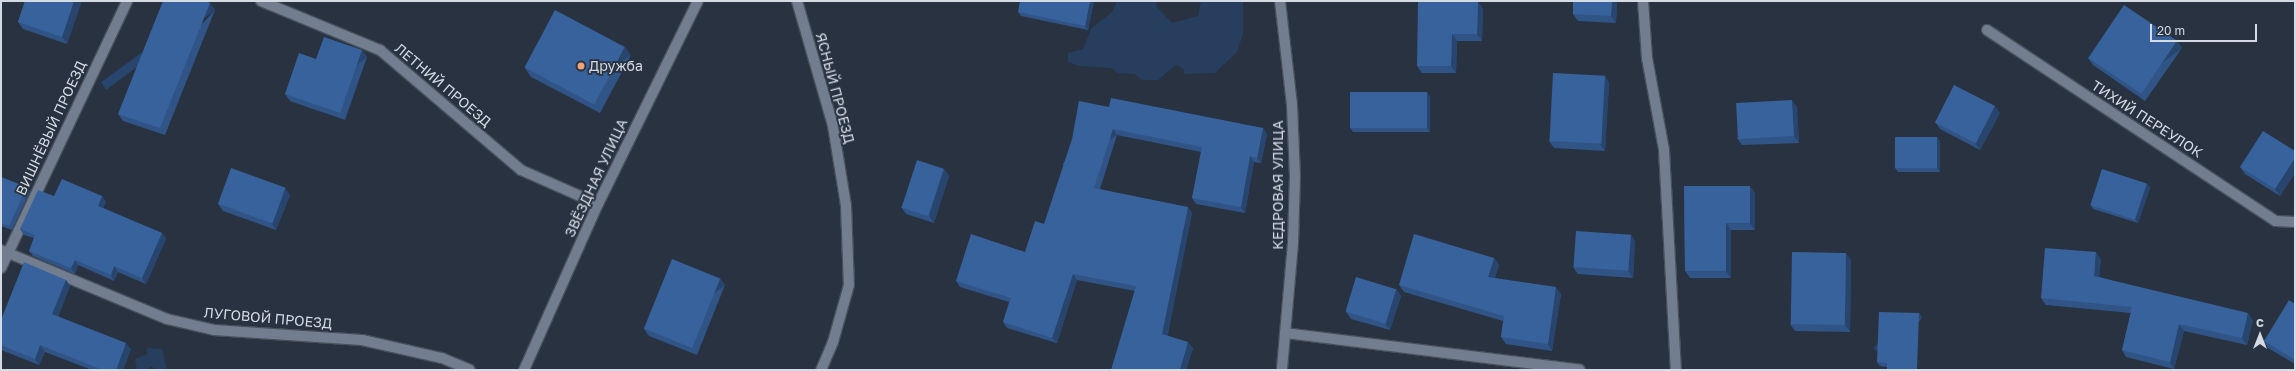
<!DOCTYPE html>
<html>
<head>
<meta charset="utf-8">
<style>
  body { margin:0 }
  #map { position:relative; width:2296px; height:371px; overflow:hidden; background:#283241; font-family:"Golos Text",sans-serif }
  div>[style] { position:absolute }
  .green>* { inset:0; background:#273e5f }
  .roads { filter:drop-shadow(1px 0 #48505c) drop-shadow(-1px 0 #48505c) drop-shadow(0 1px #48505c) drop-shadow(0 -1px #48505c) }
  .service>* { height:10px; margin:-5px; padding:0 5px; transform-origin:5px; border-radius:5px; background:#727e8f }
  .minor>* { height:10px; margin:-5px; padding:0 5px; transform-origin:5px; border-radius:5px; background:#727e8f }
  .wall>* { inset:0; background:#305486 }
  .shaded-wall>* { inset:0; background:#27456d; transform-origin:0 0 }
  .building>* { inset:0; background:#38629c; transform-origin:0 0 }
  .dots>* { width:11px; height:11px; translate:-50% -50%; box-sizing:border-box; border:2px solid #283241; border-radius:50% }
  span { translate:-50% -50%; white-space:nowrap; text-align:center; line-height:1.15; -webkit-text-stroke:3.5px #283241; paint-order:stroke }
  .poi-label { font-size:14px; color:#d4dbe4 }
  .left { translate:0 -50%; text-align:left }
  .street-label { font-size:14px; color:#d4dbe4 }
  .frame { position:absolute; inset:0; border:2px solid #d4dbe4; pointer-events:none }
  .north { position:absolute; left:2240px; top:315px; width:40px; height:40px; -webkit-text-stroke:3px #283241; paint-order:stroke; rotate:0deg; font-size:11px; font-weight:700; line-height:16px; text-align:center; color:#d4dbe4 }
  .north::after { content:''; display:block; margin:auto; width:14px; height:18px; background:#d4dbe4; clip-path:polygon(50% 0,100% 100%,50% 72%,0 100%) }
  .scale { position:absolute; left:2150px; top:24px; width:107px; height:18px; box-sizing:border-box; border:2px solid #d4dbe4; border-top:0; padding-left:5px; font-size:12px; line-height:14px; white-space:nowrap; color:#d4dbe4; -webkit-text-stroke:3px #283241; paint-order:stroke }
</style>
</head>
<body>
<div id="map">
  <div class="green">
    <div style="clip-path:polygon(1117px 1px,1157px 1px,1156px 6px,1172px 23px,1198px 16px,1201px 1px,1243px 1px,1243px 34px,1237px 52px,1215px 73px,1184px 74px,1184px 69px,1176px 65px,1158px 80px,1142px 80px,1135px 74px,1118px 73px,1111px 68px,1080px 66px,1068px 62px,1068px 53px,1083px 49px,1091px 29px,1112px 12px)"></div>
    <div style="clip-path:polygon(147px 348px,162px 349px,167px 370px,156px 370px,151px 366px,147px 370px,137px 370px,135px 359px,147px 354px)"></div>
  </div>
  <div class="roads">
    <div class="service">
      <div style="left:1643px;top:1px;width:57px;rotate:86deg"></div>
      <div style="left:1647px;top:58px;width:94px;rotate:79.5deg"></div>
      <div style="left:1664px;top:150px;width:220px;rotate:86.9deg"></div>
      <div style="left:1285px;top:333px;width:297px;rotate:7.1deg"></div>
    </div>
    <div class="minor">
      <div style="left:261px;top:1px;width:129px;rotate:22.4deg"></div>
      <div style="left:380px;top:50px;width:185px;rotate:40.4deg"></div>
      <div style="left:521px;top:170px;width:84px;rotate:23.8deg"></div>
      <div style="left:797px;top:1px;width:130px;rotate:73.9deg"></div>
      <div style="left:833px;top:126px;width:80px;rotate:80.7deg"></div>
      <div style="left:846px;top:205px;width:80px;rotate:87.9deg"></div>
      <div style="left:849px;top:285px;width:59px;rotate:105.7deg"></div>
      <div style="left:833px;top:342px;width:30px;rotate:113deg"></div>
      <div style="left:1280px;top:1px;width:105px;rotate:83.4deg"></div>
      <div style="left:1292px;top:105px;width:71px;rotate:87.6deg"></div>
      <div style="left:1295px;top:176px;width:67px;rotate:91.7deg"></div>
      <div style="left:1293px;top:243px;width:127px;rotate:95deg"></div>
      <div style="left:1987px;top:30px;width:346px;rotate:33.5deg"></div>
      <div style="left:2276px;top:221px;width:19px;rotate:3deg"></div>
      <div style="left:1px;top:250px;width:180px;rotate:22.6deg"></div>
      <div style="left:167px;top:319px;width:48px;rotate:13.2deg"></div>
      <div style="left:214px;top:330px;width:148px;rotate:3.9deg"></div>
      <div style="left:362px;top:340px;width:82px;rotate:12.7deg"></div>
      <div style="left:442px;top:358px;width:30px;rotate:23deg"></div>
      <div style="left:1px;top:268px;width:295px;rotate:-64.7deg"></div>
      <div style="left:524px;top:370px;width:182px;rotate:-66deg"></div>
      <div style="left:598px;top:204px;width:226px;rotate:-63.8deg"></div>
    </div>
  </div>
  <div class="wall">
    <div style="clip-path:polygon(25px 1px,80px 1px,81px 3px,67px 44px,23px 29px,18px 22px)"></div>
    <div style="clip-path:polygon(1094px 1px,1088px 30px,1021px 16px,1018px 12px)"></div>
    <div style="clip-path:polygon(1617px 1px,1616px 23px,1578px 21px,1573px 14px)"></div>
    <div style="clip-path:polygon(1478px 2px,1483px 9px,1482px 41px,1457px 41px,1456px 73px,1422px 73px,1417px 66px)"></div>
    <div style="clip-path:polygon(215px 10px,165px 135px,123px 121px,118px 114px)"></div>
    <div style="clip-path:polygon(2177px 41px,2182px 48px,2145px 101px,2093px 65px,2088px 58px)"></div>
    <div style="clip-path:polygon(362px 50px,367px 57px,345px 120px,290px 101px,285px 94px)"></div>
    <div style="clip-path:polygon(631px 55px,600px 113px,531px 77px,525px 68px)"></div>
    <div style="clip-path:polygon(1605px 76px,1609px 83px,1605px 151px,1554px 148px,1549px 141px)"></div>
    <div style="clip-path:polygon(1430px 96px,1430px 132px,1353px 132px,1350px 128px)"></div>
    <div style="clip-path:polygon(1109px 107px,1263px 128px,1267px 134px,1261px 163px,1254px 162px,1245px 213px,1196px 204px,1192px 198px,1201px 152px,1117px 135px,1100px 189px,1192px 213px,1167px 336px,1193px 348px,1186px 370px,1135px 291px,1077px 280px,1057px 343px,1007px 328px,1003px 322px,1009px 302px,960px 287px,956px 281px,1025px 252px,1044px 224px)"></div>
    <div style="clip-path:polygon(1797px 107px,1799px 143px,1742px 145px,1737px 138px)"></div>
    <div style="clip-path:polygon(2000px 113px,1980px 150px,1940px 129px,1935px 122px)"></div>
    <div style="clip-path:polygon(1937px 137px,1940px 141px,1940px 172px,1898px 172px,1895px 168px)"></div>
    <div style="clip-path:polygon(2295px 151px,2295px 173px,2280px 196px,2245px 174px,2240px 167px)"></div>
    <div style="clip-path:polygon(944px 169px,949px 176px,934px 223px,906px 214px,901px 207px)"></div>
    <div style="clip-path:polygon(1px 177px,30px 191px,12px 230px,1px 226px)"></div>
    <div style="clip-path:polygon(2147px 184px,2150px 188px,2138px 223px,2093px 209px,2091px 205px)"></div>
    <div style="clip-path:polygon(1684px 186px,1755px 193px,1755px 230px,1731px 230px,1731px 278px,1690px 278px,1685px 271px)"></div>
    <div style="clip-path:polygon(290px 195px,276px 230px,223px 211px,218px 204px)"></div>
    <div style="clip-path:polygon(54px 196px,102px 196px,106px 202px,103px 208px,162px 233px,166px 239px,146px 284px,118px 272px,114px 281px,78px 265px,75px 274px,33px 256px,29px 251px,34px 238px,24px 235px,20px 229px)"></div>
    <div style="clip-path:polygon(1631px 235px,1635px 242px,1633px 278px,1578px 274px,1573px 267px)"></div>
    <div style="clip-path:polygon(1494px 258px,1499px 265px,1495px 278px,1561px 294px,1552px 351px,1506px 344px,1501px 337px,1503px 321px,1404px 292px,1399px 285px)"></div>
    <div style="clip-path:polygon(2101px 259px,2099px 277px,2253px 320px,2247px 345px,2184px 331px,2174px 369px,2126px 357px,2122px 350px,2131px 313px,2046px 305px,2041px 298px)"></div>
    <div style="clip-path:polygon(1851px 260px,1850px 332px,1795px 331px,1790px 324px)"></div>
    <div style="clip-path:polygon(66px 280px,70px 286px,58px 317px,131px 349px,123px 370px,92px 370px,45px 352px,39px 365px,1px 350px,1px 320px)"></div>
    <div style="clip-path:polygon(725px 285px,697px 355px,649px 336px,644px 329px)"></div>
    <div style="clip-path:polygon(1396px 289px,1401px 296px,1390px 330px,1351px 319px,1346px 312px)"></div>
    <div style="clip-path:polygon(2295px 304px,2295px 364px,2268px 348px,2264px 341px)"></div>
    <div style="clip-path:polygon(1919px 313px,1922px 317px,1887px 367px,1880px 366px,1877px 362px)"></div>
  </div>
  <div class="shaded-wall">
    <div style="clip-path:polygon(74px 1px,80px 1px,81px 3px,67px 44px,62px 37px)"></div>
    <div style="clip-path:polygon(1090px 1px,1094px 1px,1088px 30px,1085px 26px)"></div>
    <div style="clip-path:polygon(1612px 1px,1617px 1px,1616px 23px,1611px 16px)"></div>
    <div style="clip-path:polygon(1478px 2px,1483px 9px,1482px 41px,1477px 34px)"></div>
    <div style="left:210px;top:3px;width:9px;height:135px;rotate:54deg"></div>
    <div style="clip-path:polygon(1452px 34px,1457px 41px,1456px 73px,1451px 66px)"></div>
    <div style="left:2177px;top:41px;width:9px;height:65px;rotate:54deg"></div>
    <div style="left:625px;top:47px;width:10px;height:66px;rotate:53deg"></div>
    <div style="left:362px;top:50px;width:9px;height:67px;rotate:54deg"></div>
    <div style="clip-path:polygon(1605px 76px,1609px 83px,1605px 151px,1600px 144px)"></div>
    <div style="clip-path:polygon(1427px 92px,1430px 96px,1430px 132px,1427px 128px)"></div>
    <div style="clip-path:polygon(1792px 100px,1797px 107px,1799px 143px,1794px 136px)"></div>
    <div style="clip-path:polygon(1995px 106px,2000px 113px,1980px 150px,1975px 143px)"></div>
    <div style="clip-path:polygon(1263px 128px,1267px 134px,1261px 163px,1257px 158px)"></div>
    <div style="left:1113px;top:129px;width:7px;height:62px;rotate:56deg"></div>
    <div style="clip-path:polygon(1937px 137px,1940px 141px,1940px 172px,1937px 168px)"></div>
    <div style="clip-path:polygon(1250px 156px,1254px 162px,1245px 213px,1241px 207px)"></div>
    <div style="clip-path:polygon(2295px 158px,2295px 173px,2280px 196px,2275px 189px)"></div>
    <div style="clip-path:polygon(944px 169px,949px 176px,934px 223px,929px 216px)"></div>
    <div style="clip-path:polygon(2147px 184px,2150px 188px,2138px 223px,2135px 219px)"></div>
    <div style="clip-path:polygon(1750px 186px,1755px 193px,1755px 230px,1750px 223px)"></div>
    <div style="left:27px;top:187px;width:5px;height:43px;rotate:53deg"></div>
    <div style="clip-path:polygon(285px 188px,290px 195px,276px 230px,271px 223px)"></div>
    <div style="clip-path:polygon(102px 196px,106px 202px,102px 211px,98px 206px)"></div>
    <div style="clip-path:polygon(1188px 207px,1192px 213px,1167px 340px,1162px 334px)"></div>
    <div style="clip-path:polygon(1726px 223px,1731px 230px,1731px 278px,1726px 271px)"></div>
    <div style="clip-path:polygon(162px 233px,166px 239px,146px 284px,142px 278px)"></div>
    <div style="clip-path:polygon(1631px 235px,1635px 242px,1633px 278px,1628px 271px)"></div>
    <div style="clip-path:polygon(2096px 252px,2101px 259px,2099px 283px,2094px 276px)"></div>
    <div style="clip-path:polygon(1846px 253px,1851px 260px,1850px 332px,1845px 325px)"></div>
    <div style="clip-path:polygon(1494px 258px,1499px 265px,1493px 284px,1488px 277px)"></div>
    <div style="clip-path:polygon(75px 260px,78px 265px,75px 274px,71px 268px)"></div>
    <div style="clip-path:polygon(114px 266px,118px 272px,114px 281px,111px 275px)"></div>
    <div style="clip-path:polygon(1073px 274px,1077px 280px,1057px 343px,1052px 338px)"></div>
    <div style="left:720px;top:278px;width:9px;height:75px;rotate:54deg"></div>
    <div style="clip-path:polygon(66px 280px,70px 286px,57px 320px,52px 314px)"></div>
    <div style="clip-path:polygon(1556px 287px,1561px 294px,1552px 351px,1548px 344px)"></div>
    <div style="clip-path:polygon(1396px 289px,1401px 296px,1390px 330px,1385px 323px)"></div>
    <div style="left:1919px;top:313px;width:5px;height:57px;rotate:53deg"></div>
    <div style="clip-path:polygon(2248px 313px,2253px 320px,2247px 345px,2242px 338px)"></div>
    <div style="clip-path:polygon(2179px 324px,2184px 331px,2174px 369px,2170px 362px)"></div>
    <div style="clip-path:polygon(1188px 342px,1193px 348px,1186px 370px,1180px 370px)"></div>
    <div style="clip-path:polygon(126px 343px,131px 349px,123px 370px,116px 370px)"></div>
    <div style="clip-path:polygon(40px 345px,45px 352px,39px 365px,35px 359px)"></div>
  </div>
  <div class="building">
    <div style="clip-path:polygon(25px 1px,74px 1px,62px 37px,18px 22px)"></div>
    <div style="clip-path:polygon(163px 1px,206px 1px,210px 3px,160px 128px,118px 114px)"></div>
    <div style="clip-path:polygon(1020px 1px,1090px 1px,1085px 26px,1018px 12px)"></div>
    <div style="clip-path:polygon(1418px 1px,1478px 2px,1477px 34px,1452px 34px,1451px 66px,1417px 66px)"></div>
    <div style="clip-path:polygon(1573px 1px,1612px 1px,1611px 16px,1573px 14px)"></div>
    <div style="left:2124px;top:5px;width:64px;height:64px;rotate:34deg"></div>
    <div style="left:555px;top:10px;width:79px;height:65px;rotate:28deg"></div>
    <div style="clip-path:polygon(324px 37px,362px 50px,340px 113px,285px 94px,299px 53px,316px 59px)"></div>
    <div style="left:1553px;top:73px;width:52px;height:68px;rotate:3deg"></div>
    <div style="left:1954px;top:85px;width:46px;height:42px;rotate:27deg"></div>
    <div style="left:1350px;top:92px;width:77px;height:36px"></div>
    <div style="clip-path:polygon(1111px 98px,1263px 128px,1257px 158px,1250px 156px,1241px 207px,1192px 198px,1202px 147px,1113px 129px,1094px 188px,1188px 207px,1162px 334px,1188px 342px,1180px 370px,1111px 370px,1136px 286px,1073px 274px,1052px 338px,1003px 322px,1011px 298px,956px 281px,971px 234px,1025px 252px,1035px 221px,1044px 224px,1072px 139px,1079px 101px,1109px 107px)"></div>
    <div style="left:1792px;top:100px;width:36px;height:56px;rotate:87deg"></div>
    <div style="clip-path:polygon(2263px 131px,2295px 151px,2295px 158px,2275px 189px,2240px 167px)"></div>
    <div style="left:1895px;top:137px;width:42px;height:31px"></div>
    <div style="left:917px;top:160px;width:28px;height:50px;rotate:18deg"></div>
    <div style="left:231px;top:168px;width:58px;height:38px;rotate:20deg"></div>
    <div style="left:2102px;top:169px;width:47px;height:38px;rotate:18deg"></div>
    <div style="clip-path:polygon(1px 177px,27px 187px,9px 226px,1px 223px)"></div>
    <div style="clip-path:polygon(62px 179px,102px 196px,98px 206px,162px 233px,142px 278px,114px 266px,111px 275px,75px 260px,71px 268px,29px 251px,35px 235px,20px 229px,38px 190px,54px 196px)"></div>
    <div style="clip-path:polygon(1684px 186px,1750px 186px,1750px 223px,1726px 223px,1726px 271px,1685px 271px)"></div>
    <div style="left:1576px;top:231px;width:55px;height:36px;rotate:4deg"></div>
    <div style="clip-path:polygon(1414px 234px,1494px 258px,1488px 277px,1556px 287px,1548px 344px,1501px 337px,1504px 316px,1399px 285px)"></div>
    <div style="clip-path:polygon(2045px 248px,2096px 252px,2094px 276px,2248px 313px,2242px 338px,2179px 324px,2170px 362px,2122px 350px,2132px 307px,2041px 298px)"></div>
    <div style="left:1792px;top:252px;width:54px;height:72px;rotate:1deg"></div>
    <div style="left:672px;top:259px;width:52px;height:75px;rotate:22deg"></div>
    <div style="clip-path:polygon(24px 262px,66px 280px,52px 314px,126px 343px,116px 370px,103px 370px,40px 345px,35px 359px,1px 345px,1px 320px)"></div>
    <div style="left:1356px;top:277px;width:42px;height:36px;rotate:17deg"></div>
    <div style="clip-path:polygon(2289px 300px,2295px 304px,2295px 360px,2264px 341px)"></div>
    <div style="clip-path:polygon(1879px 312px,1919px 313px,1917px 370px,1887px 370px,1887px 363px,1877px 362px)"></div>
  </div>
  <div class="dots">
    <div style="left:581px;top:66px;background:#f1a27b"></div>
  </div>
  <div class="poi-label">
    <span class="left" style="left:589px;top:66px">Дружба</span>
  </div>
  <div class="street-label">
    <span style="left:443px;top:85px;rotate:40deg">ЛЕТНИЙ ПРОЕЗД</span>
    <span style="left:835px;top:88px;rotate:75deg">ЯСНЫЙ ПРОЕЗД</span>
    <span style="left:2147px;top:119px;rotate:33deg">ТИХИЙ ПЕРЕУЛОК</span>
    <span style="left:51px;top:128px;rotate:-65deg">ВИШНЁВЫЙ ПРОЕЗД</span>
    <span style="left:596px;top:178px;rotate:-65deg">ЗВЁЗДНАЯ УЛИЦА</span>
    <span style="left:1278px;top:185px;rotate:-90deg">КЕДРОВАЯ УЛИЦА</span>
    <span style="left:268px;top:318px;rotate:5deg">ЛУГОВОЙ ПРОЕЗД</span>
  </div>
  <div class="frame"></div>
  <div class="north">С</div>
  <div class="scale">20 m</div>
</div>
</body>
</html>
